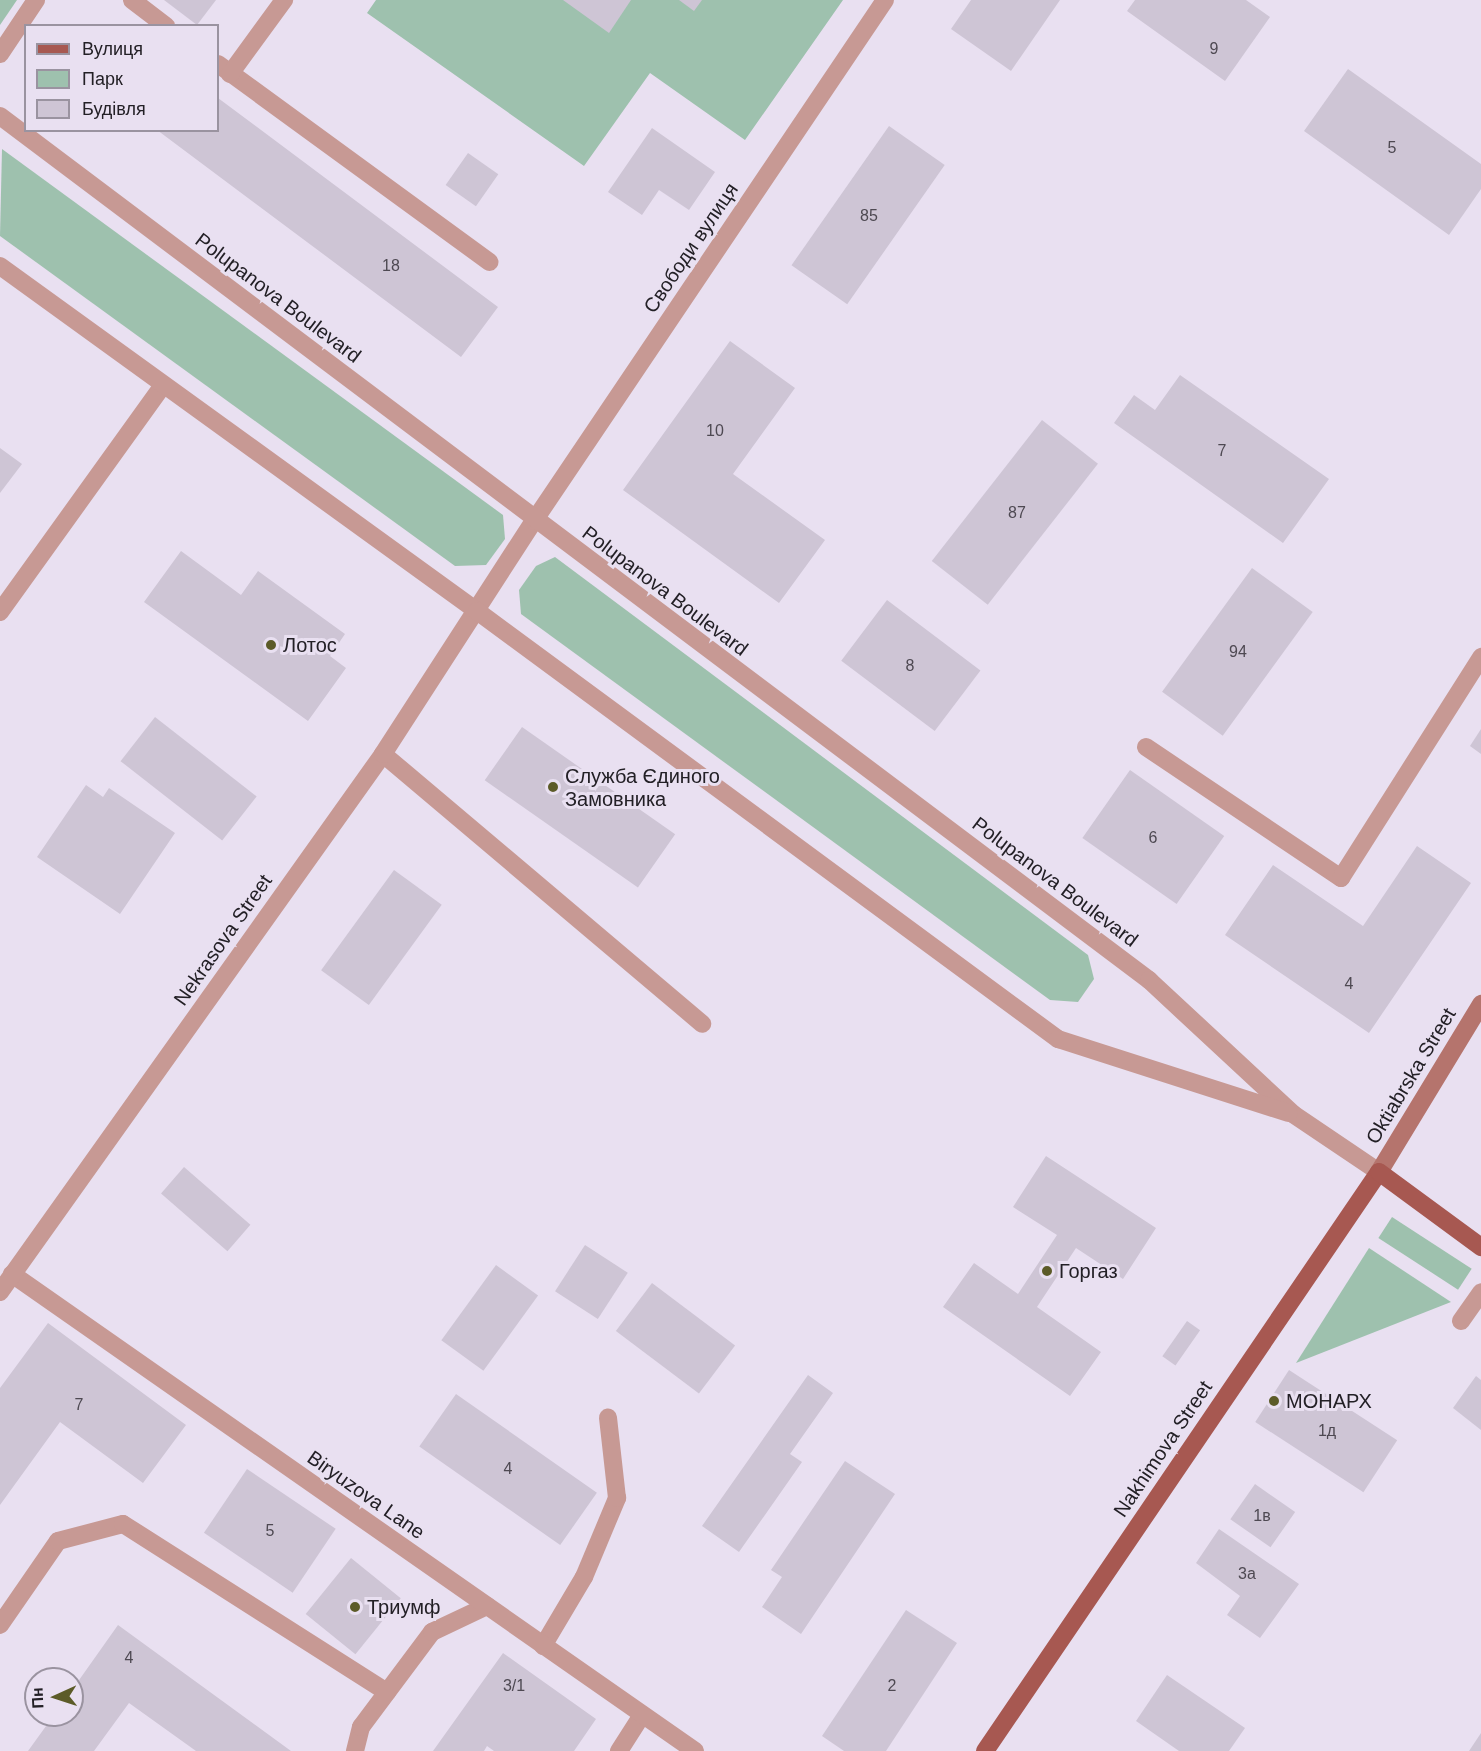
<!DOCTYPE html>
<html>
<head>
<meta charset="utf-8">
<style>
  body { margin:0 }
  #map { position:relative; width:1481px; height:1751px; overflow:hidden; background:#e9e0f1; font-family:Helvetica,sans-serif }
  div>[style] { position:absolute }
  .green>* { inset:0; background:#9ec1ae; transform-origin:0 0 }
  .building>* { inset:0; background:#cec5d5; transform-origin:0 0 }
  .service>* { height:18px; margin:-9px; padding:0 9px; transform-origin:9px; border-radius:9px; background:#c79994 }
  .minor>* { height:18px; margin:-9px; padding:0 9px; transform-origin:9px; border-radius:9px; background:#c79994 }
  .tertiary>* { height:18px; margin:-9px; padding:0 9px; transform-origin:9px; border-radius:9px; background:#c79994 }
  .secondary>* { height:18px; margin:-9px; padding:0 9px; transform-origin:9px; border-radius:9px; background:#b5746d }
  .primary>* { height:18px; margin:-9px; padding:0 9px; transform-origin:9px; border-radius:9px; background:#a75851 }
  .dots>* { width:16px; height:16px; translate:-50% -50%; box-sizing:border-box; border:3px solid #e9e0f1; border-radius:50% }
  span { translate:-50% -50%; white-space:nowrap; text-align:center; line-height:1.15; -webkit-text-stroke:6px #e9e0f1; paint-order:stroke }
  .number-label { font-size:16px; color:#4e4952 }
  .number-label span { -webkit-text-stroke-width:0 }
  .street-label { font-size:20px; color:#232026 }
  .poi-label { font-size:20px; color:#232026 }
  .left { translate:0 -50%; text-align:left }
  .legend { position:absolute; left:24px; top:24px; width:195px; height:108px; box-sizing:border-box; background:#e9e0f1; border:2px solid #9a93a0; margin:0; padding:8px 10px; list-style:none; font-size:18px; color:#232026 }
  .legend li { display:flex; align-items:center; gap:12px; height:30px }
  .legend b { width:30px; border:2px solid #9a93a0 }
  .north { position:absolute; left:24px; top:1667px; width:60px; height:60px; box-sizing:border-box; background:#e9e0f1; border:2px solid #9a93a0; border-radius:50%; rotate:267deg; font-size:16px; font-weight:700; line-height:24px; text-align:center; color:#232026 }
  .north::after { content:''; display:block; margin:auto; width:21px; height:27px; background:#5c5b28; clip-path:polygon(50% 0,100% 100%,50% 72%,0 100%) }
</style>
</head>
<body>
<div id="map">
  <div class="green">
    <div style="clip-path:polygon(0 0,17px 0,0 25px)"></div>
    <div style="clip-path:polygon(376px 0,843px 0,745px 140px,650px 73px,584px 166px,367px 13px)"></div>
    <div style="clip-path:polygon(2px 149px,503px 515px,505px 539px,486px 565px,455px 566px,0 236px)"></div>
    <div style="clip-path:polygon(555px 557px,1088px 955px,1094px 979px,1078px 1002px,1050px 1000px,521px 614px,519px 590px,536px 566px)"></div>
    <div style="left:1392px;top:1217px;width:95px;height:25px;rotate:33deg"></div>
    <div style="clip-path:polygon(1369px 1248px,1451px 1302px,1296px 1363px)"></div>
  </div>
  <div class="building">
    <div style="clip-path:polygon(164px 0,216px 0,197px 25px)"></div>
    <div style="clip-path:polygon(563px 0,631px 0,609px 33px)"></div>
    <div style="clip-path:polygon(679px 0,702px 0,694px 11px)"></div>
    <div style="clip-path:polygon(971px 0,1060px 0,1011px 71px,951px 29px)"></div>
    <div style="clip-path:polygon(1135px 0,1246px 0,1270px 17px,1225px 81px,1127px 11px)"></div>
    <div style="clip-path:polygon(1348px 69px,1481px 164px,1481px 189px,1449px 235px,1304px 131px)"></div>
    <div style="clip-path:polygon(218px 98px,498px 307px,461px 357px,157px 130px,218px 130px)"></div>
    <div style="left:889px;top:126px;width:68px;height:170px;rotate:35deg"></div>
    <div style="clip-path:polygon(652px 128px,715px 172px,689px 210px,659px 190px,642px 215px,608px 192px)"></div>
    <div style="left:468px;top:153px;width:37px;height:39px;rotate:35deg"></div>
    <div style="clip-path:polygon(730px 341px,795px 388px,733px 474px,825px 540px,779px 603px,623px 490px)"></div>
    <div style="clip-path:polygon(1180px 375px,1329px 479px,1283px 543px,1114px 423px,1134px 395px,1155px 410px)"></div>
    <div style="left:1042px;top:420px;width:71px;height:179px;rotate:38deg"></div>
    <div style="clip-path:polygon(0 448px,22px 464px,0 493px)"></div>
    <div style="clip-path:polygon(181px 551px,241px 595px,258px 571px,345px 634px,330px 656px,346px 668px,308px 721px,144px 602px)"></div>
    <div style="left:1252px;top:568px;width:75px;height:153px;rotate:36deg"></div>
    <div style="left:887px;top:600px;width:117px;height:76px;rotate:37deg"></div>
    <div style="left:155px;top:717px;width:129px;height:56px;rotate:38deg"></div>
    <div style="left:522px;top:727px;width:187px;height:65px;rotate:35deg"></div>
    <div style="clip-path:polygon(1481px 729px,1481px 754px,1470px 746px)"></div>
    <div style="left:1130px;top:770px;width:115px;height:83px;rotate:35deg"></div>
    <div style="clip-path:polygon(86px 785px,103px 797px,109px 788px,175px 833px,120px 914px,37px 857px)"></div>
    <div style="clip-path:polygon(1417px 846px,1471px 883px,1369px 1033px,1225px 935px,1273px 865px,1363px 926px)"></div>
    <div style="left:394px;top:870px;width:59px;height:124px;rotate:36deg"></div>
    <div style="clip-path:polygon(1046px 1156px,1156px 1228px,1123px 1279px,1076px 1248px,1037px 1307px,1101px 1352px,1070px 1396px,943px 1307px,974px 1263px,1018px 1294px,1057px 1235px,1013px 1207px)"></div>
    <div style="left:184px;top:1167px;width:88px;height:35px;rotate:41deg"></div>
    <div style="left:585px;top:1245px;width:51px;height:55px;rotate:33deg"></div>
    <div style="left:496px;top:1265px;width:52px;height:93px;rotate:36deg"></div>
    <div style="left:652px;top:1283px;width:104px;height:60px;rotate:37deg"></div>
    <div style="left:1187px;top:1321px;width:16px;height:43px;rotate:35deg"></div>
    <div style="clip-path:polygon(48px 1323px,186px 1425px,143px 1483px,60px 1422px,0 1505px,0 1388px)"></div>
    <div style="left:1289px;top:1370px;width:129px;height:62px;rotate:33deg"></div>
    <div style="clip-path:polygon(808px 1375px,833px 1393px,790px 1454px,802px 1462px,739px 1552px,702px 1526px)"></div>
    <div style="clip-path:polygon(1476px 1376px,1481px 1380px,1481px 1430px,1453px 1408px)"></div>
    <div style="left:456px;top:1394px;width:172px;height:64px;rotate:35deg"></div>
    <div style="clip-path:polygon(845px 1461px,895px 1494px,801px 1634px,762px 1607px,782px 1577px,771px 1570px)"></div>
    <div style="left:247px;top:1469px;width:107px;height:77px;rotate:34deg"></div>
    <div style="left:1255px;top:1484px;width:49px;height:43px;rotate:35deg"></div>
    <div style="clip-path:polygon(1219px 1529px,1299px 1584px,1260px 1638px,1227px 1615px,1240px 1596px,1196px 1563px)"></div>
    <div style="left:351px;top:1558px;width:64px;height:72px;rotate:39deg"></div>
    <div style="clip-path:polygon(906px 1610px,957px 1643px,886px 1751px,844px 1751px,822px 1736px)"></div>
    <div style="clip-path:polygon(118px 1625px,291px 1751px,196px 1751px,129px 1703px,94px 1751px,28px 1751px,54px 1715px,72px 1715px,72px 1690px)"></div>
    <div style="clip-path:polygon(503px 1653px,596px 1719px,574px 1751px,494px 1751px,487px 1746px,484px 1751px,433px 1751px)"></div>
    <div style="clip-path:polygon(1167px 1675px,1245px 1728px,1229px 1751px,1179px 1751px,1136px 1721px)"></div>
    <div style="clip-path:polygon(1481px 1733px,1481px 1751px,1469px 1751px)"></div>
  </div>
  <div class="service">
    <div style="left:132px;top:0;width:43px;rotate:37.4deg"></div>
    <div style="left:218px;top:64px;width:336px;rotate:36.1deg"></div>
    <div style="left:230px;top:74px;width:92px;rotate:-53.9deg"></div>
    <div style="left:0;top:612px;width:279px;rotate:-54.3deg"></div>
    <div style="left:1146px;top:747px;width:235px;rotate:33.9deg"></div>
    <div style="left:1341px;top:878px;width:262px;rotate:-57.6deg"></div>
    <div style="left:383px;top:754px;width:418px;rotate:40.2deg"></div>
    <div style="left:1461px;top:1321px;width:35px;rotate:-55deg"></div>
    <div style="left:0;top:1625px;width:102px;rotate:-55.4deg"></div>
    <div style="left:58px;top:1541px;width:67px;rotate:-14.7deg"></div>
    <div style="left:123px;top:1524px;width:313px;rotate:32.5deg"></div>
    <div style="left:543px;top:1646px;width:80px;rotate:-59.3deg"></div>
    <div style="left:584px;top:1577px;width:86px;rotate:-67.3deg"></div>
    <div style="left:617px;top:1498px;width:81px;rotate:-96.4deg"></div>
    <div style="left:355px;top:1751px;width:25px;rotate:-76deg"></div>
    <div style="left:361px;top:1727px;width:119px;rotate:-53.2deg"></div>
    <div style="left:432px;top:1632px;width:61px;rotate:-25.3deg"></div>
    <div style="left:619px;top:1751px;width:43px;rotate:-57.4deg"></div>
  </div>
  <div class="minor">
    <div style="left:12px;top:1274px;width:833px;rotate:34.93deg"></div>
    <div style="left:0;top:1292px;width:660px;rotate:-54.55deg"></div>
    <div style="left:383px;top:754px;width:278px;rotate:-57.1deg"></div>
    <div style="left:534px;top:521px;width:628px;rotate:-56.03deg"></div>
  </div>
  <div class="tertiary">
    <div style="left:0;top:54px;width:65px;rotate:-56.3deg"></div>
    <div style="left:0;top:116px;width:1438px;rotate:36.94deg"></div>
    <div style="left:1149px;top:980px;width:197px;rotate:42.9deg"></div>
    <div style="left:1293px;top:1114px;width:104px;rotate:34deg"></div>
    <div style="left:0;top:266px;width:589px;rotate:35.88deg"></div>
    <div style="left:477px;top:611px;width:722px;rotate:36.38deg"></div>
    <div style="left:1058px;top:1039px;width:242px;rotate:17.8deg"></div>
  </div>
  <div class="secondary">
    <div style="left:1379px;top:1172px;width:197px;rotate:-58.7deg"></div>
  </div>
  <div class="primary">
    <div style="left:985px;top:1751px;width:700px;rotate:-55.77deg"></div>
    <div style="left:1379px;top:1172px;width:127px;rotate:36.3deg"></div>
  </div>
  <div class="dots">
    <div style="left:271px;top:645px;background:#5c5b28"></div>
    <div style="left:553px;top:787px;background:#5c5b28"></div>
    <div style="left:1047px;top:1271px;background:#5c5b28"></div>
    <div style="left:1274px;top:1401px;background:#5c5b28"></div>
    <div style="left:355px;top:1607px;background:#5c5b28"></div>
  </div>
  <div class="number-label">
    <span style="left:1214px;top:49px">9</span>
    <span style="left:1392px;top:148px">5</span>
    <span style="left:869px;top:216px">85</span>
    <span style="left:391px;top:266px">18</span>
    <span style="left:715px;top:431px">10</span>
    <span style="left:1222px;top:451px">7</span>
    <span style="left:1017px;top:513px">87</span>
    <span style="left:1238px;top:652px">94</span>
    <span style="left:910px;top:666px">8</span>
    <span style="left:1153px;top:838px">6</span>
    <span style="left:1349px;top:984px">4</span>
    <span style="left:79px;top:1405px">7</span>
    <span style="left:1327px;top:1431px">1д</span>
    <span style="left:508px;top:1469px">4</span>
    <span style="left:1262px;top:1516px">1в</span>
    <span style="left:270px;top:1531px">5</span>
    <span style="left:1247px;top:1574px">3а</span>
    <span style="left:129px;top:1658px">4</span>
    <span style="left:514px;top:1686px">3/1</span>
    <span style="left:892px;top:1686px">2</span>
  </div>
  <div class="street-label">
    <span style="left:691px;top:248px;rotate:-56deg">Свободи вулиця</span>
    <span style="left:278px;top:298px;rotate:37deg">Polupanova Boulevard</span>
    <span style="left:665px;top:591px;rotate:37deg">Polupanova Boulevard</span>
    <span style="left:1055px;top:882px;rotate:37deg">Polupanova Boulevard</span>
    <span style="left:223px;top:940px;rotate:-55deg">Nekrasova Street</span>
    <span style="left:1411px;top:1076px;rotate:-59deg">Oktiabrska Street</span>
    <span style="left:1163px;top:1449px;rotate:-56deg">Nakhimova Street</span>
    <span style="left:366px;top:1495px;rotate:35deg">Biryuzova Lane</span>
  </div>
  <div class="poi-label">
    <span class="left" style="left:283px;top:645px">Лотос</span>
    <span class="left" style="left:565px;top:788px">Служба Єдиного<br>Замовника</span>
    <span class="left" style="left:1059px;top:1271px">Горгаз</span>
    <span class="left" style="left:1286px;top:1401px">МОНАРХ</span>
    <span class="left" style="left:367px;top:1607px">Триумф</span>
  </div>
  <ul class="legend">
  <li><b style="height:8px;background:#a75851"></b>Вулиця</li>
  <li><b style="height:16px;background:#9ec1ae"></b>Парк</li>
  <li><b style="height:16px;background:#cec5d5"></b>Будівля</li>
  </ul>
  <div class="north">Пн</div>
</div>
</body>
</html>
